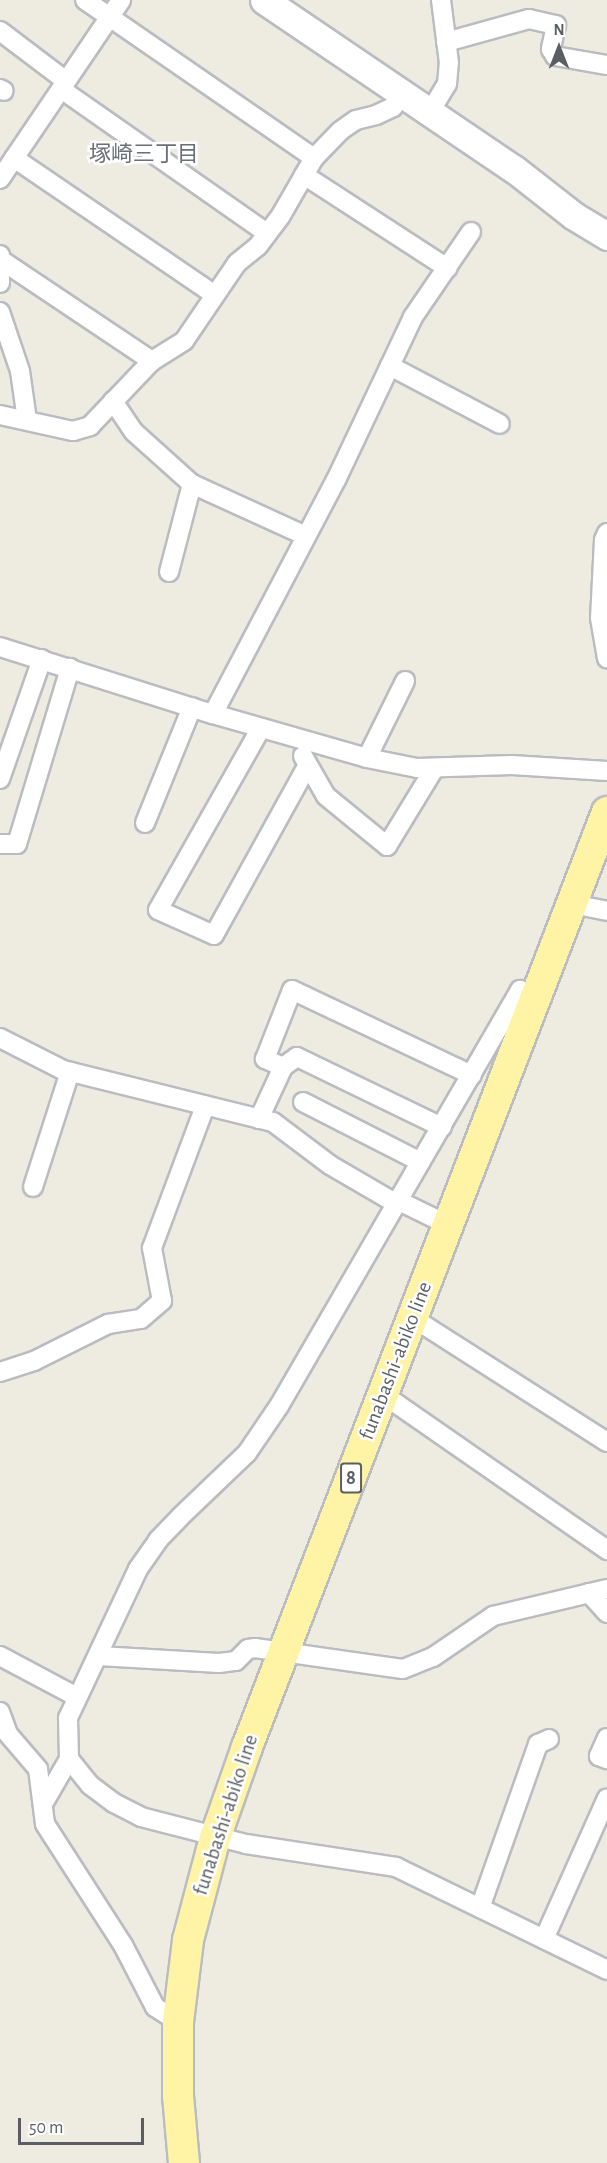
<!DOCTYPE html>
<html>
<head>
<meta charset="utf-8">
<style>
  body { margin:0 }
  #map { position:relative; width:607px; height:2163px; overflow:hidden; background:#eeece1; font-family:"Alegreya Sans","Noto Sans JP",sans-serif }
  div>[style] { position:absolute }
  .roads { filter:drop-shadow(2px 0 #b9bcc1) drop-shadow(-2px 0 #b9bcc1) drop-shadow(0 2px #b9bcc1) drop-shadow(0 -2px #b9bcc1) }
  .street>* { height:18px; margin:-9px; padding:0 9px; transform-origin:9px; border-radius:9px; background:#fff }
  .secondary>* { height:27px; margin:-13.5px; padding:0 13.5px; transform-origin:13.5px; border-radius:13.5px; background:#fff }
  .primary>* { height:30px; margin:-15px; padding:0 15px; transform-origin:15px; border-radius:15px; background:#fff4a5 }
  span { translate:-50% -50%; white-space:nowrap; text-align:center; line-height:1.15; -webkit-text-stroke:5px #fff; paint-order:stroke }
  .shield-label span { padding:2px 4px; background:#fff; border:2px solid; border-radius:4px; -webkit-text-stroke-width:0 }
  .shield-label { font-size:20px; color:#5a5e63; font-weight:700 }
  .street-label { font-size:21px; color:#5a5e63 }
  .neighbourhood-label { font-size:22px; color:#6a7076 }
  .north { position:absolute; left:529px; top:18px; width:60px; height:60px; -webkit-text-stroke:4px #fff; paint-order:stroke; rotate:0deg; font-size:16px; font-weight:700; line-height:24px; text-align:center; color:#5a5e63 }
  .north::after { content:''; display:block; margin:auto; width:21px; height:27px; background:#5a5e63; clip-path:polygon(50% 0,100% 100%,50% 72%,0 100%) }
  .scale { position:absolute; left:18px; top:2118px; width:126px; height:27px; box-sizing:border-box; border:3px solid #5a5e63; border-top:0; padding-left:8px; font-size:18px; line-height:21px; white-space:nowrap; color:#5a5e63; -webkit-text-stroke:4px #fff; paint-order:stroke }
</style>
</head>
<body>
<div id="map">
  <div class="roads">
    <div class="street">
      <div style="left:85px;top:0;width:278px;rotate:34.6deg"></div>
      <div style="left:0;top:31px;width:83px;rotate:37.1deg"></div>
      <div style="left:446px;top:42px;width:86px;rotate:-15.5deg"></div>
      <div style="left:529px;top:19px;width:28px;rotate:13deg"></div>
      <div style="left:556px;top:25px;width:25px;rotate:102deg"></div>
      <div style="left:551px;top:49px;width:8px;rotate:60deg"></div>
      <div style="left:555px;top:56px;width:53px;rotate:9.8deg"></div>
      <div style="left:0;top:89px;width:4px;rotate:27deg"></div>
      <div style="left:61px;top:89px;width:251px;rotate:35deg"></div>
      <div style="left:430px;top:112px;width:33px;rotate:-59deg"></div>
      <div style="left:447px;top:84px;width:21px;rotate:-85deg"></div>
      <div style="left:449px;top:63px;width:64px;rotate:-97.2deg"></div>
      <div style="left:14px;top:158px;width:243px;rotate:34.3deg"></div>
      <div style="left:304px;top:175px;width:171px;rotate:33deg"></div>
      <div style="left:0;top:179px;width:216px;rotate:-55.9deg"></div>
      <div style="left:0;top:255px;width:28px;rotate:90deg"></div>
      <div style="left:1px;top:260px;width:182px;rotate:33.8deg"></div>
      <div style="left:0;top:312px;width:62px;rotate:71.3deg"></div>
      <div style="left:20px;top:371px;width:49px;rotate:81.9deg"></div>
      <div style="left:390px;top:366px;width:124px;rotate:27.8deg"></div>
      <div style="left:113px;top:401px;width:37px;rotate:56deg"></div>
      <div style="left:134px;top:432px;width:78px;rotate:41.9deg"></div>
      <div style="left:192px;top:484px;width:125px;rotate:24.5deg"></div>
      <div style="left:0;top:415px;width:75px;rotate:12.4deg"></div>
      <div style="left:73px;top:431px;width:18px;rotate:-16deg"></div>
      <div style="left:90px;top:426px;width:90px;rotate:-46.4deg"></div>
      <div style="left:152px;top:361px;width:38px;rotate:-32deg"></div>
      <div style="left:184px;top:341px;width:94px;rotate:-55.8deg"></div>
      <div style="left:237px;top:263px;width:27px;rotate:-39deg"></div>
      <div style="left:258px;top:246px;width:36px;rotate:-53deg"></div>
      <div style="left:280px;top:217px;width:68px;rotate:-60deg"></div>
      <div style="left:314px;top:158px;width:37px;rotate:-46deg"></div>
      <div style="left:340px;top:131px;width:19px;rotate:-35deg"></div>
      <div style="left:356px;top:120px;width:21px;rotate:-14deg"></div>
      <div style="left:376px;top:115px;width:19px;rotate:-25deg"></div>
      <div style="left:393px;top:107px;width:17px;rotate:-57deg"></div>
      <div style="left:607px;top:533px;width:8px;rotate:113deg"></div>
      <div style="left:604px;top:540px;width:78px;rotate:92.9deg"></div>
      <div style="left:600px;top:618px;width:41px;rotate:80.1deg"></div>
      <div style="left:169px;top:572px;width:91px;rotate:-75.4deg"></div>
      <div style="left:0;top:647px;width:223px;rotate:17.5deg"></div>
      <div style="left:213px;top:714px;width:160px;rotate:15.9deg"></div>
      <div style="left:367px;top:758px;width:51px;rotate:11.3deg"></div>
      <div style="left:417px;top:768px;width:95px;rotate:-1.8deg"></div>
      <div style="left:512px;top:765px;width:95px;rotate:3.6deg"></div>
      <div style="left:213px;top:714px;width:264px;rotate:-62.3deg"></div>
      <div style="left:336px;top:480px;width:180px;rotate:-64.7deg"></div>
      <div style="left:413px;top:317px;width:103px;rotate:-55.7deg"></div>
      <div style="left:261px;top:728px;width:209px;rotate:119.5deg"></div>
      <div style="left:158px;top:910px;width:61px;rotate:24.1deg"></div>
      <div style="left:214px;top:935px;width:194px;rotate:-61.1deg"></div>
      <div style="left:303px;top:756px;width:46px;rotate:60.1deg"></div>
      <div style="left:326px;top:796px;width:79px;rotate:39.3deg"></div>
      <div style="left:387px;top:846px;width:90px;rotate:-58.6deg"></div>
      <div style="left:367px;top:758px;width:86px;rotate:-63.7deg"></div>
      <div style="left:0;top:779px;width:127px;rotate:-70.7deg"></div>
      <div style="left:145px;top:823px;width:125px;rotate:-67.9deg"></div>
      <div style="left:0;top:844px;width:17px"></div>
      <div style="left:17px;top:844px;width:184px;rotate:-73.2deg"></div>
      <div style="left:572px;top:904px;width:36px;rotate:11deg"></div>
      <div style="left:0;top:1038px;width:71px;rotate:26.9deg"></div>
      <div style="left:63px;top:1070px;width:216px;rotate:13.9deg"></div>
      <div style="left:273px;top:1122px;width:71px;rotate:37deg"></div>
      <div style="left:330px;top:1165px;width:78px;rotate:30.2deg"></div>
      <div style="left:283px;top:1067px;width:17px;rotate:-36deg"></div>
      <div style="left:297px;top:1057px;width:161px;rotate:25.8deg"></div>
      <div style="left:303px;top:1102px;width:132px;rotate:27deg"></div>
      <div style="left:259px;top:1119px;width:57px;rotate:-65.2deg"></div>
      <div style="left:283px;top:1067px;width:20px;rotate:-156deg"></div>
      <div style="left:265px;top:1059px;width:74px;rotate:-68.6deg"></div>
      <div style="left:292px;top:990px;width:199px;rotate:25.3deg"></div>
      <div style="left:33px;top:1187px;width:121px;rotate:-72.2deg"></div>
      <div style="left:399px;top:1201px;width:55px;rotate:26.1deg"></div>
      <div style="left:413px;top:1318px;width:230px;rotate:32.6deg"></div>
      <div style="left:0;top:1372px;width:36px;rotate:-18deg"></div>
      <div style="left:34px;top:1361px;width:83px;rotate:-26.6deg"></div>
      <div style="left:108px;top:1324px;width:33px;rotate:-9deg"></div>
      <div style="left:141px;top:1319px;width:28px;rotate:-41deg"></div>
      <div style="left:162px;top:1301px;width:54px;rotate:-100.7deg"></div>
      <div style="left:152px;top:1248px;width:152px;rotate:-69.5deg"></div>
      <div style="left:384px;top:1395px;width:272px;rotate:34.8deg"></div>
      <div style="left:589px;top:1593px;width:27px;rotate:48deg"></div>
      <div style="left:0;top:1656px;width:87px;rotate:28deg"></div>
      <div style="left:99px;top:1656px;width:120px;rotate:3.3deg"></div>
      <div style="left:219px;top:1663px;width:17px;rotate:-7deg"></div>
      <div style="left:236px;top:1661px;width:17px;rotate:-45deg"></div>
      <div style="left:248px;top:1649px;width:7px;rotate:-8deg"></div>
      <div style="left:255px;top:1648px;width:149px;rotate:8.1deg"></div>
      <div style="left:403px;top:1669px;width:32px;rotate:-22deg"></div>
      <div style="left:433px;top:1657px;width:73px;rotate:-34.3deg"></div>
      <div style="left:493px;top:1616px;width:117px;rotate:-13.3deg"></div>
      <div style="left:0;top:1712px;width:23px;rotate:70deg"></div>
      <div style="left:8px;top:1734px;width:46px;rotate:49.4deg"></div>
      <div style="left:38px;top:1769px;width:55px;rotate:82.7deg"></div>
      <div style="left:45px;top:1824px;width:144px;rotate:57.2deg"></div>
      <div style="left:123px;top:1945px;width:70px;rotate:62.7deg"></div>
      <div style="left:155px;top:2007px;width:27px;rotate:33deg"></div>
      <div style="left:607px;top:1738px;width:20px;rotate:114deg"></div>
      <div style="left:599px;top:1756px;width:9px;rotate:21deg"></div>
      <div style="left:69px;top:1759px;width:33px;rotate:51deg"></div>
      <div style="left:90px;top:1785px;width:30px;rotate:37deg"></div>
      <div style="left:114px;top:1803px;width:30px;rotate:27deg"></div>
      <div style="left:141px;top:1817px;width:108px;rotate:14.4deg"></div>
      <div style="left:246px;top:1844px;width:152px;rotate:8.7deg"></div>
      <div style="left:396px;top:1867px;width:235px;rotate:26deg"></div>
      <div style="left:43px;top:1804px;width:52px;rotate:-60deg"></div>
      <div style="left:69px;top:1759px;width:41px;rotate:-91.4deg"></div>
      <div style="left:68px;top:1718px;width:165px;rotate:-64.8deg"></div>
      <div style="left:138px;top:1569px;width:35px;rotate:-55deg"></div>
      <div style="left:158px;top:1540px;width:32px;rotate:-46deg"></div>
      <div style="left:180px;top:1517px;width:93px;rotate:-43.7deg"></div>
      <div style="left:247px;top:1453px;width:57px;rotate:-55.8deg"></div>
      <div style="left:279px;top:1406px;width:481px;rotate:-59.9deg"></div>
      <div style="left:520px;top:990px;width:17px;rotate:24deg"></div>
      <div style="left:480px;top:1908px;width:174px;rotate:-70.5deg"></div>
      <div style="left:538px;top:1744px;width:12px;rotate:-24deg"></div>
      <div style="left:544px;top:1939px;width:154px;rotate:-65.9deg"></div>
    </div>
    <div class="secondary">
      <div style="left:264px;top:0;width:302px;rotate:34.1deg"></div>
      <div style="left:514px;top:169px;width:76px;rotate:38.1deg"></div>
      <div style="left:574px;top:216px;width:39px;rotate:31deg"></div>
    </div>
    <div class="primary">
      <div style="left:184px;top:2163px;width:67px;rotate:-95.1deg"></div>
      <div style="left:178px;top:2096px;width:74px;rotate:-90deg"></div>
      <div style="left:178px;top:2022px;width:83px;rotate:-83deg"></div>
      <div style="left:188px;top:1940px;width:106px;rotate:-75.2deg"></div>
      <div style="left:215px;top:1838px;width:96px;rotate:-70.6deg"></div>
      <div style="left:247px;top:1747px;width:1002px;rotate:-68.94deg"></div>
    </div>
  </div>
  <div class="shield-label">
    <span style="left:351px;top:1478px">8</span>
  </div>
  <div class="street-label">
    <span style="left:396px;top:1361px;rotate:-69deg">funabashi-abiko line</span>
    <span style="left:226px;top:1815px;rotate:-72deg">funabashi-abiko line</span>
  </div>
  <div class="neighbourhood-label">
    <span style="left:144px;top:155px">塚崎三丁目</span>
  </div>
  <div class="north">N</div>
  <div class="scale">50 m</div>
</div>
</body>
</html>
